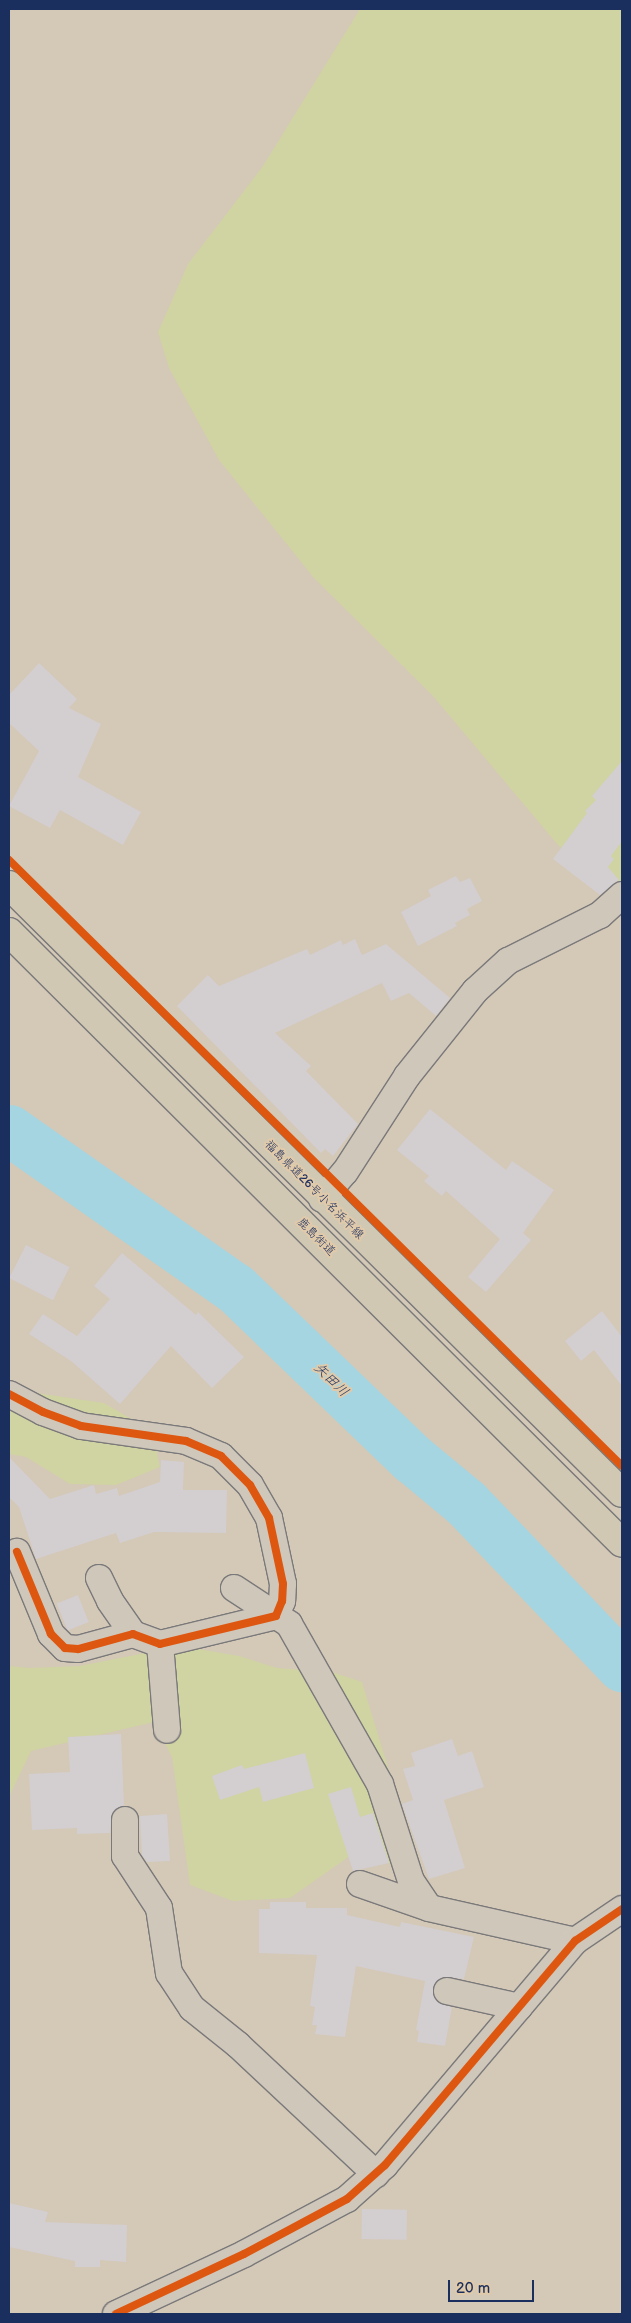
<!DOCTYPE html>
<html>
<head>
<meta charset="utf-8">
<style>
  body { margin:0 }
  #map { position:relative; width:631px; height:2323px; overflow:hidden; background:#d4c8b7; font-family:"Balsamiq Sans","Klee One",sans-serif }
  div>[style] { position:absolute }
  .green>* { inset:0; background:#d0d3a2 }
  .river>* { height:51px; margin:-25.5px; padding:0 25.5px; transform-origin:25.5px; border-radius:25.5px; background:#a5d5e1 }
  .building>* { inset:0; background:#d3ced0; transform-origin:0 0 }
  .roads { filter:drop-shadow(1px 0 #7a797a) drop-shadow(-1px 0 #7a797a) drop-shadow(0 1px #7a797a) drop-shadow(0 -1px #7a797a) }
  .minor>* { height:26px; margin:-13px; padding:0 13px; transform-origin:13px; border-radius:13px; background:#d0c7bb }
  .primary>* { height:28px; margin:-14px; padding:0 14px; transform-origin:14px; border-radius:14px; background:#d1c8b4 }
  .cycleway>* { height:8px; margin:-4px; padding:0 4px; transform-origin:4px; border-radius:4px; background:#de5710 }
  span { translate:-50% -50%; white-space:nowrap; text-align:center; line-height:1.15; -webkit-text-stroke:4px #e1caaa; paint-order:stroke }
  .street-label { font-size:12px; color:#1b2f5e }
  .water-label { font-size:14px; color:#213865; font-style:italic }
  .frame { position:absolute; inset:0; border:10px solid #1b2f5e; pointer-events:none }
  .scale { position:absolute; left:448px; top:2280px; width:86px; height:22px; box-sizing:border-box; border:2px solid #1b2f5e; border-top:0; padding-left:6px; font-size:15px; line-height:18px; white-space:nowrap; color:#1b2f5e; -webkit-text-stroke:4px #e1caaa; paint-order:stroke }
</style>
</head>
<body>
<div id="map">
  <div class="green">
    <div style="clip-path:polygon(360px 9px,622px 9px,622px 900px,558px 845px,433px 696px,314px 578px,219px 460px,169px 368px,158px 332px,188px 264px,263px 166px)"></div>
    <div style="clip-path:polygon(9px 1389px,104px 1403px,152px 1431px,160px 1467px,116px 1485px,70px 1484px,26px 1457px,9px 1454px)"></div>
    <div style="clip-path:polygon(181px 1646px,239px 1656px,277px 1668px,332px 1672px,362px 1682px,413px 1850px,405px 1888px,374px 1839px,290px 1898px,233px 1901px,190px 1885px,172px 1757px,154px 1722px,31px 1751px,9px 1797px,9px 1666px,30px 1668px,79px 1666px)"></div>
  </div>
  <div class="river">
    <div style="left:9px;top:1130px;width:276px;rotate:35deg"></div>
    <div style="left:235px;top:1288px;width:247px;rotate:43.9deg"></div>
    <div style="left:413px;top:1459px;width:69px;rotate:39.7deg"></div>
    <div style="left:466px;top:1503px;width:226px;rotate:46.3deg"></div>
  </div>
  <div class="building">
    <div style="clip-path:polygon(39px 663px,77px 699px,69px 708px,101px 724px,78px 777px,141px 812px,123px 845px,60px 810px,50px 828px,9px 806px,39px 751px,9px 723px,9px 695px)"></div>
    <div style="clip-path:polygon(622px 761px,622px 841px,611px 856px,614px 859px,608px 867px,619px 880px,600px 895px,553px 859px,587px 813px,585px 811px,596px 800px,592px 796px)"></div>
    <div style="clip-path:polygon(456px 876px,460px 882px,470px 878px,482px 901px,467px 909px,470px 915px,455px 923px,457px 926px,418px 946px,401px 912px,431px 896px,428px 890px)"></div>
    <div style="clip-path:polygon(355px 939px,362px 955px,386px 944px,450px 998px,436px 1016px,409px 993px,391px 1001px,382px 983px,275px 1033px,311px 1066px,306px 1071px,358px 1124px,333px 1156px,325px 1149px,321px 1153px,177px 1006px,208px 975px,219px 986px,307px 949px,310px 955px,341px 940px,343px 945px)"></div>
    <div style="clip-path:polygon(430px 1109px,506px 1170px,512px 1161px,554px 1190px,523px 1233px,531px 1240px,486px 1292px,468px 1277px,500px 1239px,446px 1191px,442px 1196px,424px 1181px,429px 1176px,397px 1150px)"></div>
    <div style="left:26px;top:1245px;width:49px;height:37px;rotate:27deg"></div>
    <div style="clip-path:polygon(122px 1253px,196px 1315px,198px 1312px,244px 1357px,212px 1388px,171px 1346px,120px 1404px,71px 1361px,29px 1334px,43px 1314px,77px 1336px,110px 1299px,94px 1286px)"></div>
    <div style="clip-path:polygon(602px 1311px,622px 1337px,622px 1386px,594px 1350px,581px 1361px,565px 1341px)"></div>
    <div style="clip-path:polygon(9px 1457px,50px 1499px,94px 1485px,96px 1494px,117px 1488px,119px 1496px,160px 1482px,161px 1460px,184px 1462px,183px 1490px,227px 1490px,226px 1533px,154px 1532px,120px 1543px,116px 1533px,36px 1559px,19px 1507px,9px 1497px)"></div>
    <div style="left:78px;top:1595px;width:29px;height:23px;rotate:68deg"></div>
    <div style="clip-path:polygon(121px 1734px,124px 1805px,112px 1813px,110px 1833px,77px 1834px,77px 1828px,32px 1830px,29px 1774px,70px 1772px,68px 1737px)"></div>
    <div style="clip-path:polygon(452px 1739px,458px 1756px,472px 1751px,484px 1787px,444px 1800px,465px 1868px,429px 1879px,402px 1804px,413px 1800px,403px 1769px,415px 1766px,411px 1753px)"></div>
    <div style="clip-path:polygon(305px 1753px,314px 1788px,263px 1802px,259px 1787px,220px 1800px,212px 1776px,242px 1765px,244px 1769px)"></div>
    <div style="clip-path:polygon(351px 1787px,360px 1817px,373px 1813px,389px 1863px,353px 1871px,328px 1794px)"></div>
    <div style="clip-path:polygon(167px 1814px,170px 1861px,147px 1862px,142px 1855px,140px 1816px)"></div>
    <div style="clip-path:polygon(270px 1902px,306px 1902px,306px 1908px,347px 1908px,347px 1915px,400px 1927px,401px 1922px,474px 1937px,464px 1979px,443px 1977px,433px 1987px,437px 2002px,452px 2007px,445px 2046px,417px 2042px,419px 2031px,416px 2030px,425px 1981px,356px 1966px,345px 2037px,315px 2034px,317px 2025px,312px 2025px,315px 2007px,310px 2006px,317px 1955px,259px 1953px,259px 1909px,270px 1909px)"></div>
    <div style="clip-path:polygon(9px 2203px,48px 2212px,45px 2222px,127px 2225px,126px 2262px,100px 2260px,100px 2267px,75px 2267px,75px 2261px,9px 2247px)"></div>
    <div style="left:362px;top:2209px;width:45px;height:30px;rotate:1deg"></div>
  </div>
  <div class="roads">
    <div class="minor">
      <div style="left:322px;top:1199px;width:35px;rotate:-50deg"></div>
      <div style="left:345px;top:1172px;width:114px;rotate:-57.1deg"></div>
      <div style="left:407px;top:1076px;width:109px;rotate:-51.3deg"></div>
      <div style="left:475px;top:991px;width:45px;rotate:-42.3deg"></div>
      <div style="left:508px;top:961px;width:103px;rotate:-26.6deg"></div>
      <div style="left:600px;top:915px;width:30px;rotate:-42deg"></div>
      <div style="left:9px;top:1394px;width:38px;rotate:28deg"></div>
      <div style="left:43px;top:1412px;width:40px;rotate:20.2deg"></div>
      <div style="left:81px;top:1426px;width:106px;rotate:8.1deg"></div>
      <div style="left:186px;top:1441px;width:38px;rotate:23deg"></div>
      <div style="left:221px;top:1456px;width:41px;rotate:45deg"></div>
      <div style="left:250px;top:1485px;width:38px;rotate:60deg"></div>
      <div style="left:269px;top:1518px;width:67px;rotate:78deg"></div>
      <div style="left:283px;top:1584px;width:17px;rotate:93deg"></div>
      <div style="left:282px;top:1601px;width:16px;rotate:112deg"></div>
      <div style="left:276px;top:1616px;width:119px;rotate:166.4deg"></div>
      <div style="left:160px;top:1644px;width:29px;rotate:-160deg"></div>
      <div style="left:133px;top:1634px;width:57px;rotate:164.7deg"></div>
      <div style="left:78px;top:1649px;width:13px;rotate:-176deg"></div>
      <div style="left:65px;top:1648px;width:20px;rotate:-135deg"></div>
      <div style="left:51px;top:1634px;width:89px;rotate:-112.5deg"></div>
      <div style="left:99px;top:1578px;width:25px;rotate:64deg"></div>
      <div style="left:110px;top:1601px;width:40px;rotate:55.1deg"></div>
      <div style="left:234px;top:1588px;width:66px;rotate:33.2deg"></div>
      <div style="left:289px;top:1624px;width:184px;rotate:60.4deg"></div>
      <div style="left:380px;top:1784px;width:102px;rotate:72.3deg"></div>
      <div style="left:411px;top:1881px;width:32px;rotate:56deg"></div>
      <div style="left:160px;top:1644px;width:86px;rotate:85.3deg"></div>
      <div style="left:125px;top:1820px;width:36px;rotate:90deg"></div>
      <div style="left:125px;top:1856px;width:62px;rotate:56.8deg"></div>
      <div style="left:159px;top:1908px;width:66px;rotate:81.3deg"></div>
      <div style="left:169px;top:1973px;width:42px;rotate:56.7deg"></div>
      <div style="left:192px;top:2008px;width:59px;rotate:38.8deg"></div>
      <div style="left:238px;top:2045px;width:189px;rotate:43.1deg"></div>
      <div style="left:360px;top:1884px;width:73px;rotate:19.2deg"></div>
      <div style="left:429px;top:1908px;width:150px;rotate:12.7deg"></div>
      <div style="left:447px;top:1991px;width:74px;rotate:12.5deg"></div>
      <div style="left:116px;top:2314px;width:141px;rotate:-25.1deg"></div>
      <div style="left:244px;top:2254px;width:117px;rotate:-28.1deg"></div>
      <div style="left:347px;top:2199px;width:51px;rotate:-41.8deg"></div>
      <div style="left:385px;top:2165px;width:294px;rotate:-49.7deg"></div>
      <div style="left:575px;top:1941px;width:57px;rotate:-34.2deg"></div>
    </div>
    <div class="primary">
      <div style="left:9px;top:885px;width:863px;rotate:44.77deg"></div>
      <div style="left:9px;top:932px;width:865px;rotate:44.91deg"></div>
    </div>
  </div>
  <div class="cycleway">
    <div style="left:9px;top:860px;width:862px;rotate:44.67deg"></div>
    <div style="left:9px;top:1394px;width:38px;rotate:28deg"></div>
    <div style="left:43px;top:1412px;width:40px;rotate:20.2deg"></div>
    <div style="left:81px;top:1426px;width:106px;rotate:8.1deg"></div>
    <div style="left:186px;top:1441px;width:38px;rotate:23deg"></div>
    <div style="left:221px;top:1456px;width:41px;rotate:45deg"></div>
    <div style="left:250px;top:1485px;width:38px;rotate:60deg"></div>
    <div style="left:269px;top:1518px;width:67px;rotate:78deg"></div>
    <div style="left:283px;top:1584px;width:17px;rotate:93deg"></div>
    <div style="left:282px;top:1601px;width:16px;rotate:112deg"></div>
    <div style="left:276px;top:1616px;width:119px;rotate:166.4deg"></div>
    <div style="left:160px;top:1644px;width:29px;rotate:-160deg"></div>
    <div style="left:133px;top:1634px;width:57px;rotate:164.7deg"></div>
    <div style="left:78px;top:1649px;width:13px;rotate:-176deg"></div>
    <div style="left:65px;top:1648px;width:20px;rotate:-135deg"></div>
    <div style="left:51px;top:1634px;width:89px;rotate:-112.5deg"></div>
    <div style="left:116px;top:2314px;width:141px;rotate:-25.1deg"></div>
    <div style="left:244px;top:2254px;width:117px;rotate:-28.1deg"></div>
    <div style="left:347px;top:2199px;width:51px;rotate:-41.8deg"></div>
    <div style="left:385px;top:2165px;width:294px;rotate:-49.7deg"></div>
    <div style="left:575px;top:1941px;width:57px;rotate:-34.2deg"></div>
  </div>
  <div class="street-label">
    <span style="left:314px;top:1190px;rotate:45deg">福島県道26号小名浜平線</span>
    <span style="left:316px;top:1237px;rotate:45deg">鹿島街道</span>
  </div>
  <div class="water-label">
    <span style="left:331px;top:1380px;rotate:44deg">矢田川</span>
  </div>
  <div class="frame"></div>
  <div class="scale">20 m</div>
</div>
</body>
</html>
